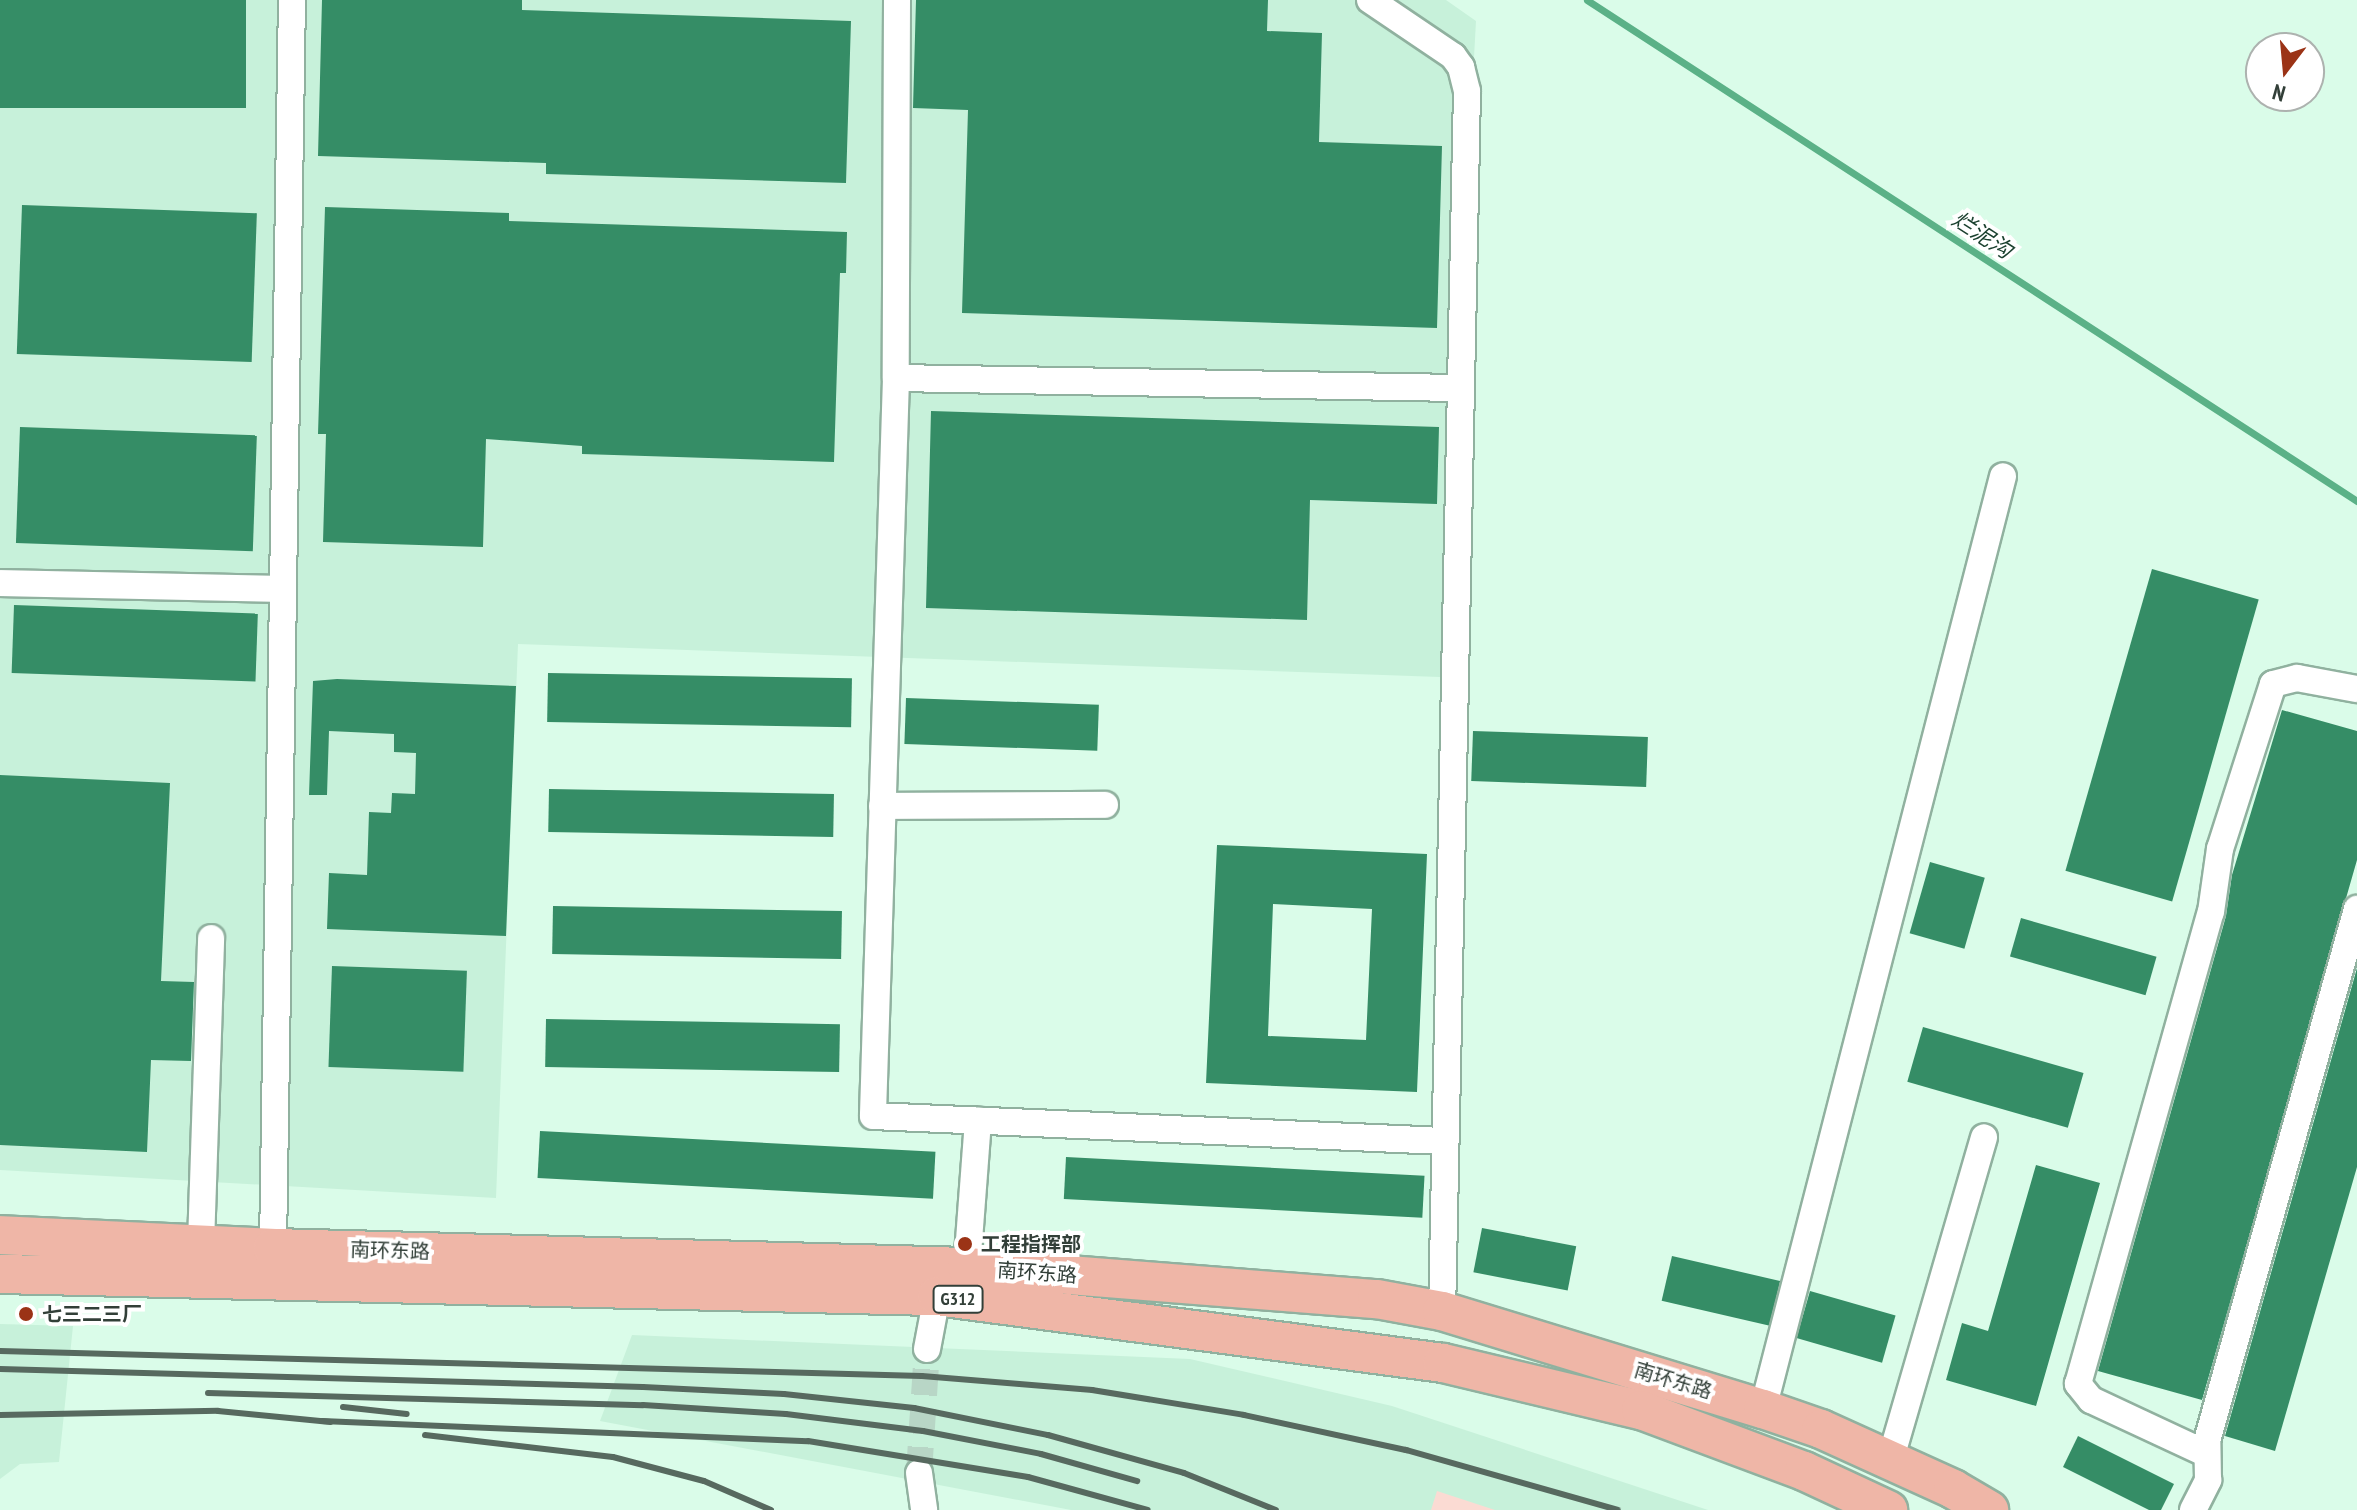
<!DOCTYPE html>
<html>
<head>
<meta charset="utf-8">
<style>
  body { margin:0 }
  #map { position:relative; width:2357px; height:1510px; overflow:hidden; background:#dafce9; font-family:"PT Sans Narrow","Noto Sans SC",sans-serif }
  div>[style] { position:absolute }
  .built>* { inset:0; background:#c7f1da }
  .green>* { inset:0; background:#fbdbd3 }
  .stream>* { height:7px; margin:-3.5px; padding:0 3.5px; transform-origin:3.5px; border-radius:3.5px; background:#5bb187 }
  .building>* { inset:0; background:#358d66; transform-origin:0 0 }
  .minor-tunnel>* { height:26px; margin-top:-13px; transform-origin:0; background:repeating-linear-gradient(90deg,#b8d6c6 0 26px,transparent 0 39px) }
  .roads { filter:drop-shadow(2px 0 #90b19f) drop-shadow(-2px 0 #90b19f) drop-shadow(0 2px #90b19f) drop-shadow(0 -2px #90b19f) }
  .minor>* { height:26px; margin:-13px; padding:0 13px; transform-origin:13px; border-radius:13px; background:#fff }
  .highway>* { height:38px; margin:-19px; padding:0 19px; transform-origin:19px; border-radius:19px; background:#efb6a7 }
  .rail>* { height:6px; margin:-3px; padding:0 3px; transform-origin:3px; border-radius:3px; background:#57695f }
  .dots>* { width:22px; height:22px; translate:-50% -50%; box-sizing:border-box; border:4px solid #fff; border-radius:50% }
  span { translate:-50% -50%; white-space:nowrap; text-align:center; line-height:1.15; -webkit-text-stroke:8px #fff; paint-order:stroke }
  .shield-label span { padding:2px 6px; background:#fff; border:2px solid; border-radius:6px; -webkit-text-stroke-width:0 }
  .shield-label { font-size:18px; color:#323f38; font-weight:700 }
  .poi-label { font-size:20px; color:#323f38; font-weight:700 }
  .left { translate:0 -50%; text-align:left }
  .street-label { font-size:20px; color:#323f38 }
  .water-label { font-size:22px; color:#1b412f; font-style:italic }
  .north { position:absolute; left:2245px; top:32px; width:80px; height:80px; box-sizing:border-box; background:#fff; border:2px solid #adb2af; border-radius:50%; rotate:196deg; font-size:22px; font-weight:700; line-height:32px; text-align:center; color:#323f38 }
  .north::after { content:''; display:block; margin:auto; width:28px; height:36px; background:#9b3316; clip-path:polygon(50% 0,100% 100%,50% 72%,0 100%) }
</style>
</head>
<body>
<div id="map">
  <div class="built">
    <div style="clip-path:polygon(0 0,1446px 0,1476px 21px,1440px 677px,518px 644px,496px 1198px,0 1170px)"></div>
    <div style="clip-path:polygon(0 1324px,73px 1326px,59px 1462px,20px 1464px,0 1479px)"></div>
    <div style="clip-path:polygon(632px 1335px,1190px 1359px,1392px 1406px,1708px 1510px,1071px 1510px,600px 1421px)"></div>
  </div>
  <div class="green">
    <div style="clip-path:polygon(1437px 1491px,1495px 1510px,1431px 1510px)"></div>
  </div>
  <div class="stream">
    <div style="left:1587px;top:0;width:919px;rotate:33.05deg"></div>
  </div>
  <div class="building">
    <div style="left:0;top:0;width:246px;height:108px"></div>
    <div style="clip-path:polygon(322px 0,522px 0,522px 10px,851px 21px,846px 183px,546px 174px,546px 163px,318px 156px)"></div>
    <div style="clip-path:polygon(916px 0,1268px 0,1267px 31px,1322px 33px,1319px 142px,1442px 146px,1437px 328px,962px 313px,968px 110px,913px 108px)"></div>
    <div style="left:22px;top:205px;width:235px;height:149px;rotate:2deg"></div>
    <div style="clip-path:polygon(325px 207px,509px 213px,509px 221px,847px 232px,846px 273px,840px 273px,834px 462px,582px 454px,582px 446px,486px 439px,483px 547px,323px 542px,326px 434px,318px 434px)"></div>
    <div style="clip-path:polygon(931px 411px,1439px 427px,1437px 504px,1310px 500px,1307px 620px,926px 608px)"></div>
    <div style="left:20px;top:427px;width:237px;height:116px;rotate:2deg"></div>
    <div style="left:2152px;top:569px;width:111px;height:314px;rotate:16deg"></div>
    <div style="left:14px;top:605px;width:244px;height:68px;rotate:2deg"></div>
    <div style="left:548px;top:673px;width:304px;height:49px;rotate:1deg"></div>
    <div style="clip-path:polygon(337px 679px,516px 686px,506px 936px,327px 929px,329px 873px,367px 875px,369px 812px,391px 813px,392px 793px,415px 794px,416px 753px,394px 752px,394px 734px,329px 731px,327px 795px,309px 795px,313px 681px)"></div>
    <div style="left:906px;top:698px;width:193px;height:46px;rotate:2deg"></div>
    <div style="clip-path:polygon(2282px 710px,2357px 731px,2357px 860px,2202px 1400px,2098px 1371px,2226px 916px,2232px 875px)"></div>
    <div style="left:1473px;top:731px;width:175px;height:50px;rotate:2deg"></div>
    <div style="clip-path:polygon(0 775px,170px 783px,161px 981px,194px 982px,191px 1061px,151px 1060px,147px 1152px,0 1145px)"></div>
    <div style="left:549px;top:789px;width:285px;height:43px;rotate:1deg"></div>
    <div style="clip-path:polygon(evenodd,1217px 845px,1427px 854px,1417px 1092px,1206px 1083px,1217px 845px,1273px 904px,1372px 909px,1366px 1040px,1268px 1036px,1273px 904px)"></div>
    <div style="left:1930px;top:862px;width:57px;height:74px;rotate:16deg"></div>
    <div style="left:553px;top:906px;width:289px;height:48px;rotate:1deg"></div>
    <div style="left:2021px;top:918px;width:141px;height:40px;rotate:16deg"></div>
    <div style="left:332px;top:966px;width:135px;height:101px;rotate:2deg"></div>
    <div style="clip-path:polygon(2357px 968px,2357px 1167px,2275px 1451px,2225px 1436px)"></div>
    <div style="left:546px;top:1019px;width:294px;height:48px;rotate:1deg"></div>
    <div style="left:1923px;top:1027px;width:167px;height:57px;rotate:16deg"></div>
    <div style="left:540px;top:1131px;width:396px;height:47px;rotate:3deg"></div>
    <div style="left:1066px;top:1157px;width:359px;height:42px;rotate:3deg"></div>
    <div style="clip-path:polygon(2036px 1165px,2100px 1183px,2036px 1406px,1946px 1380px,1962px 1323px,1988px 1331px)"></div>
    <div style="left:1482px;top:1228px;width:96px;height:45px;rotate:11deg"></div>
    <div style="left:1672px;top:1256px;width:111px;height:46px;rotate:13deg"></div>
    <div style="left:1810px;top:1291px;width:89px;height:49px;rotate:16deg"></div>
    <div style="clip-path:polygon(2078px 1436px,2174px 1484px,2161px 1510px,2149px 1510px,2063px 1467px)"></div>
  </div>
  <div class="minor-tunnel">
    <div style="left:919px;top:1473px;width:124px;rotate:-86.3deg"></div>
  </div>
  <div class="roads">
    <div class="minor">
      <div style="left:897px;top:0;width:378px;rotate:90.2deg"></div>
      <div style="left:896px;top:378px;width:738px;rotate:91.79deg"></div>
      <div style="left:873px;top:1116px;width:572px;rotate:2.51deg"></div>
      <div style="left:1370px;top:0;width:100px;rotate:34deg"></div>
      <div style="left:1453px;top:56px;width:14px;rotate:54deg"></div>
      <div style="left:1461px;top:67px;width:25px;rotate:76deg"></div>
      <div style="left:1467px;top:91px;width:1220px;rotate:91.17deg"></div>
      <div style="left:896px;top:378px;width:564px;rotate:1.02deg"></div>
      <div style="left:0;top:583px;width:283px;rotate:1.2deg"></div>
      <div style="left:882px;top:806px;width:223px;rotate:-0.3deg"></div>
      <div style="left:201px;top:1244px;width:306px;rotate:-88.1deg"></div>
      <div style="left:273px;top:1248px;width:1248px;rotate:-89.13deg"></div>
      <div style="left:967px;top:1267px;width:147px;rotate:-85.7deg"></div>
      <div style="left:927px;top:1349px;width:54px;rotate:-79.3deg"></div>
      <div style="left:1763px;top:1409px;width:963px;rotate:-75.57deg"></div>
      <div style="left:2207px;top:1454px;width:128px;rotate:-155deg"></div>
      <div style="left:2091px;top:1400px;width:21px;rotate:-129deg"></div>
      <div style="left:2078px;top:1384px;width:490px;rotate:-74.3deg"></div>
      <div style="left:2211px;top:912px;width:64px;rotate:-81.9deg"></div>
      <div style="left:2220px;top:849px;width:173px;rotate:-72.2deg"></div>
      <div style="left:2273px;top:684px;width:25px;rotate:-14deg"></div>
      <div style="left:2297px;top:678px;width:61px;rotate:10.4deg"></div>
      <div style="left:1890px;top:1461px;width:337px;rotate:-73.8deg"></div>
      <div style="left:919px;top:1473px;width:37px;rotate:82deg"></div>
      <div style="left:2193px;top:1510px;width:34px;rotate:-63deg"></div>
      <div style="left:2208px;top:1480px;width:39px;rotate:-91deg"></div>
      <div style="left:2207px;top:1441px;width:553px;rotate:-74.25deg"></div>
    </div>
    <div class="highway">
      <div style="left:0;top:1235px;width:273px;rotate:2.7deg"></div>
      <div style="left:273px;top:1248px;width:694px;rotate:1.57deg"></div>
      <div style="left:967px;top:1267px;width:411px;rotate:4.5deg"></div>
      <div style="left:1377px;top:1299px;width:66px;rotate:10.5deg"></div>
      <div style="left:1442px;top:1311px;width:336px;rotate:17deg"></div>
      <div style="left:1763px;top:1409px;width:61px;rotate:19deg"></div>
      <div style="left:1821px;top:1429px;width:145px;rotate:24.4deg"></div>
      <div style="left:1953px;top:1489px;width:42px;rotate:30.3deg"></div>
      <div style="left:0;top:1274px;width:937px;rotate:1.35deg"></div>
      <div style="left:937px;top:1296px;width:510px;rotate:7.54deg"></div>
      <div style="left:1443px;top:1363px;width:204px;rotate:13.4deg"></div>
      <div style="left:1641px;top:1410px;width:174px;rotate:20.5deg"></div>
      <div style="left:1804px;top:1471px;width:93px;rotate:24.9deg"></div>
    </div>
  </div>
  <div class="rail">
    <div style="left:0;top:1351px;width:922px;rotate:1.55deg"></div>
    <div style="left:922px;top:1376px;width:171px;rotate:4.7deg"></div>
    <div style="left:1092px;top:1390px;width:154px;rotate:9.3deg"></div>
    <div style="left:1244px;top:1415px;width:166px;rotate:12.2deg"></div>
    <div style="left:1406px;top:1450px;width:220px;rotate:15.8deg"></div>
    <div style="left:0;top:1369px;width:643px;rotate:1.6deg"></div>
    <div style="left:643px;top:1387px;width:141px;rotate:2.8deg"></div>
    <div style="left:784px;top:1394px;width:131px;rotate:6.1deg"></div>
    <div style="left:914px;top:1408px;width:137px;rotate:11.4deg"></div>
    <div style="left:1048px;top:1435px;width:141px;rotate:15.6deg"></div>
    <div style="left:1184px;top:1473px;width:99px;rotate:21.9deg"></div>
    <div style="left:208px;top:1393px;width:435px;rotate:1.6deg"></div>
    <div style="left:643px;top:1405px;width:143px;rotate:3.6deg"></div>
    <div style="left:786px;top:1414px;width:138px;rotate:7.1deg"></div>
    <div style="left:923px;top:1431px;width:120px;rotate:11deg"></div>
    <div style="left:1041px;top:1454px;width:100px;rotate:15.7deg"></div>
    <div style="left:343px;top:1407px;width:64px;rotate:6.2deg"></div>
    <div style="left:0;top:1415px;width:218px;rotate:-1.1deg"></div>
    <div style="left:218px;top:1411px;width:113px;rotate:5.6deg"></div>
    <div style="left:322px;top:1421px;width:486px;rotate:2.4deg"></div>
    <div style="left:808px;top:1441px;width:223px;rotate:9.3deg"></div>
    <div style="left:1028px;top:1477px;width:124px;rotate:15.4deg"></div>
    <div style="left:425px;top:1435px;width:189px;rotate:6.7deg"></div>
    <div style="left:613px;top:1457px;width:94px;rotate:14.8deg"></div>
    <div style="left:704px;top:1481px;width:73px;rotate:23.4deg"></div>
  </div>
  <div class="dots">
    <div style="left:965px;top:1244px;background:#9b3316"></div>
    <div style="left:26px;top:1314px;background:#9b3316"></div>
  </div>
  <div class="shield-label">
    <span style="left:958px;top:1299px">G312</span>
  </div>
  <div class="poi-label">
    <span class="left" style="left:981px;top:1244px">工程指挥部</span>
    <span class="left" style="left:42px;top:1314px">七三二三厂</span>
  </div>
  <div class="street-label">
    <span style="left:390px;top:1251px;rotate:2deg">南环东路</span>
    <span style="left:1037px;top:1273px;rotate:4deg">南环东路</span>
    <span style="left:1673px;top:1381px;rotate:17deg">南环东路</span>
  </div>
  <div class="water-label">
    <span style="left:1982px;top:235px;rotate:33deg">烂泥沟</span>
  </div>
  <div class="north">N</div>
</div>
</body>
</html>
